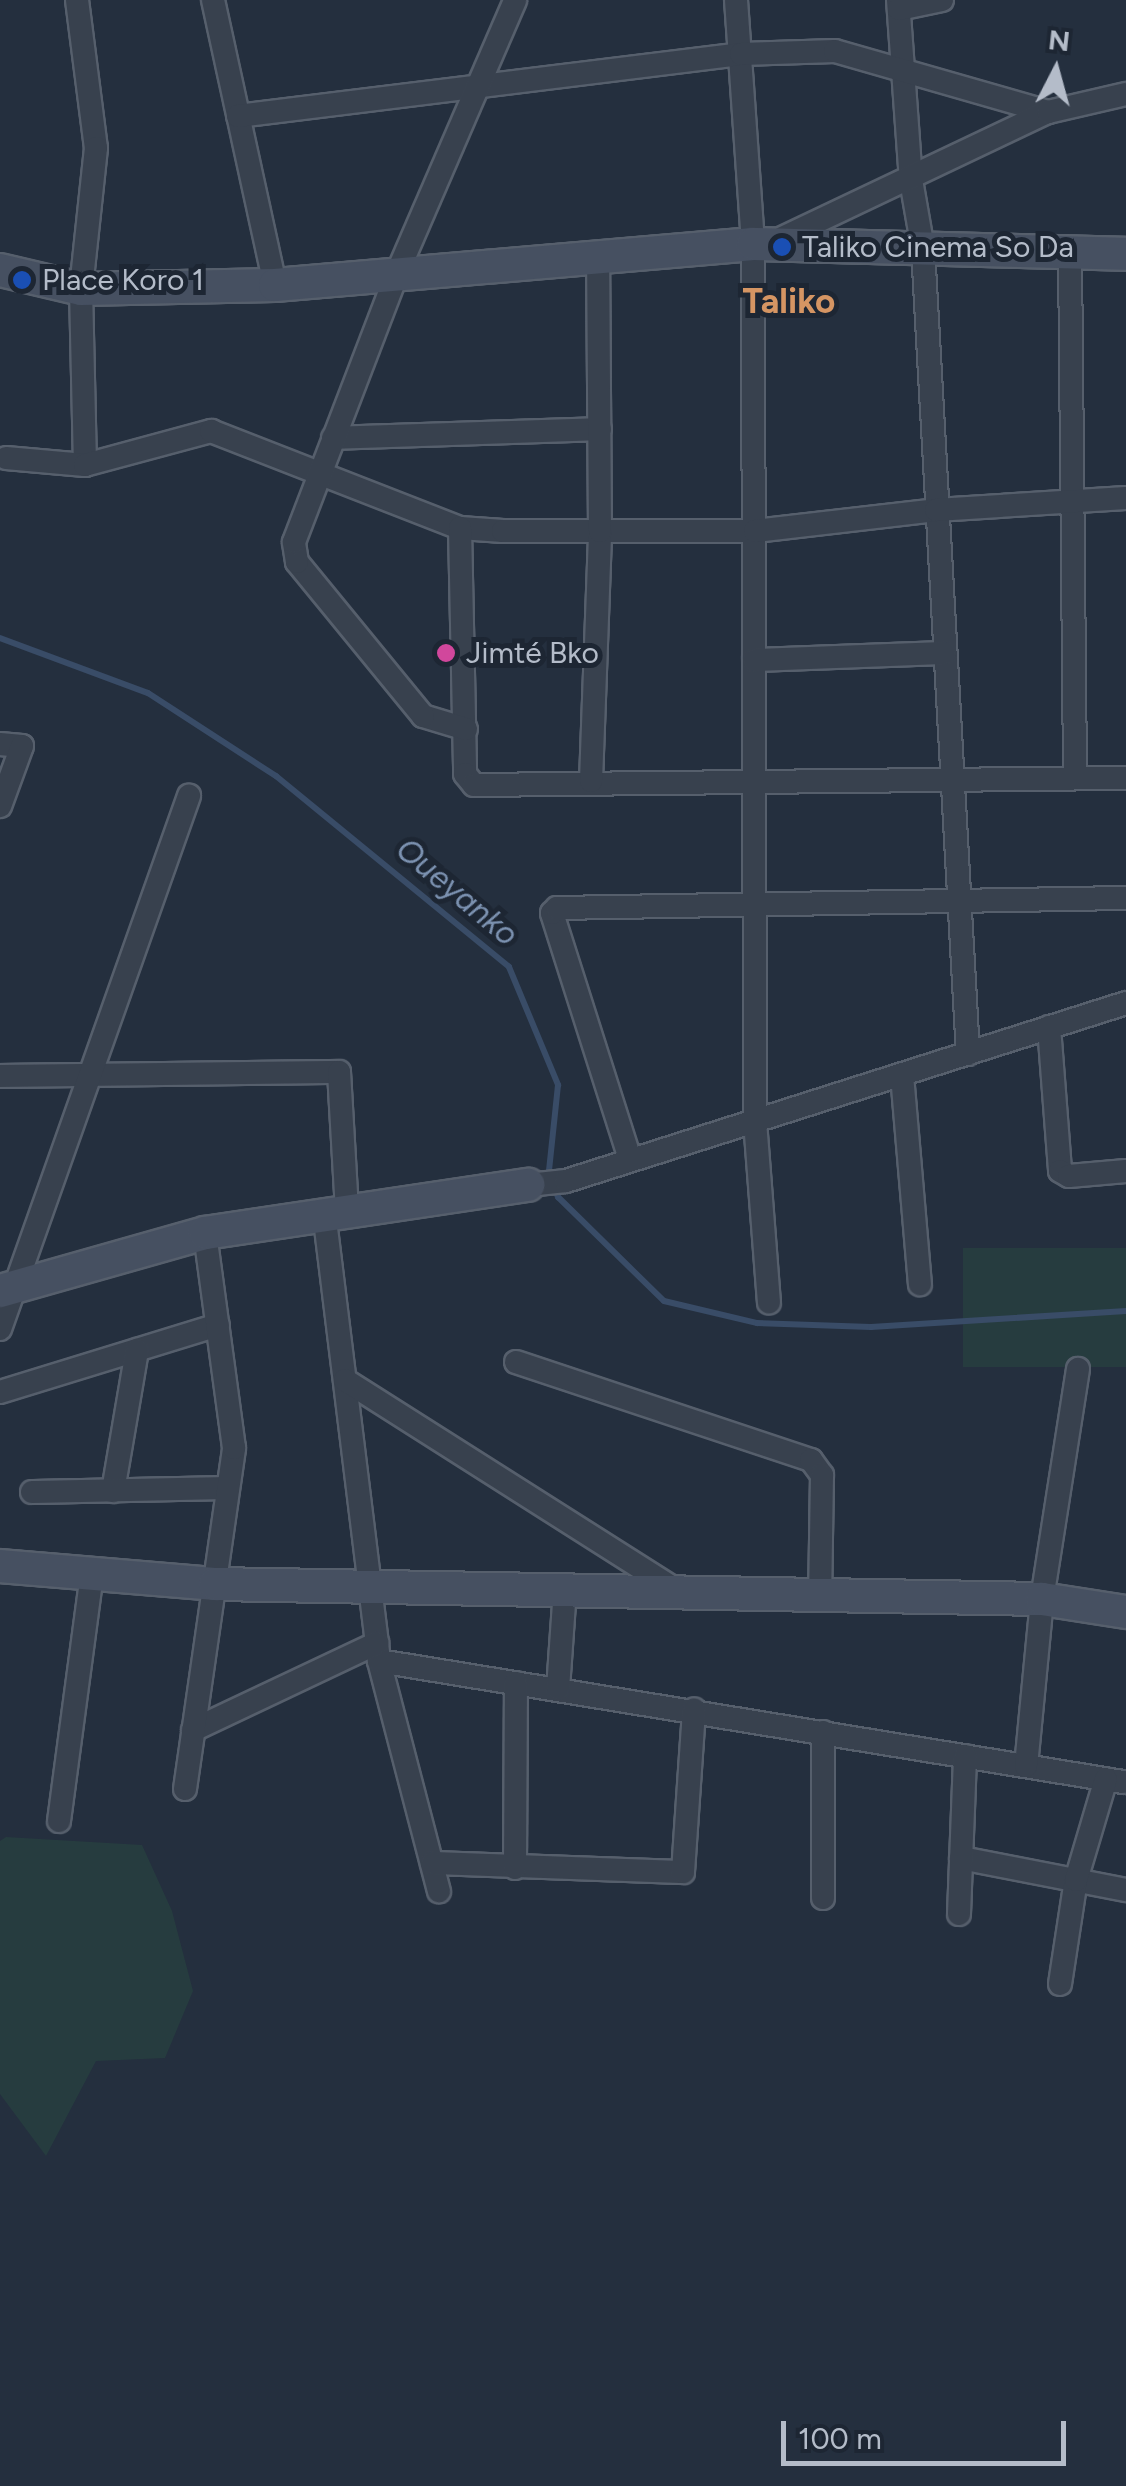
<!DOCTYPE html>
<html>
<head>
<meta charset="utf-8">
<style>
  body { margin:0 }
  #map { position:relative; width:1126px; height:2486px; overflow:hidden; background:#242f3e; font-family:Figtree,sans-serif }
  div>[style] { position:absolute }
  .green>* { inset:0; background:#263c3f; transform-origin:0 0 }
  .stream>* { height:6px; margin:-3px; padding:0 3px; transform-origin:3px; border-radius:3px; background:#394c67 }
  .roads { filter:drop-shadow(2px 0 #565f6c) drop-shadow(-2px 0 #565f6c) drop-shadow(0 2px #565f6c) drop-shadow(0 -2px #565f6c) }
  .street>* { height:22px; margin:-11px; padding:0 11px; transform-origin:11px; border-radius:11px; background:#38414e }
  .secondary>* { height:32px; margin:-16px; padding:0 16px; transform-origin:16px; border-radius:16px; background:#465061 }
  .dots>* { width:28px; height:28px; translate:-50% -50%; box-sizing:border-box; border:5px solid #1d2633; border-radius:50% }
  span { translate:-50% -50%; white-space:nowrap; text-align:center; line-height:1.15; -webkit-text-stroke:10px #1d2633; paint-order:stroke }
  .poi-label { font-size:30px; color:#b4bcc9 }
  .left { translate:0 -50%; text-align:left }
  .water-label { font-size:32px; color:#7c92b1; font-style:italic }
  .quarter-label { font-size:35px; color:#d59563; font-weight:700 }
  .north { position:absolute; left:1006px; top:20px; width:100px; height:100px; -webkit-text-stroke:8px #1d2633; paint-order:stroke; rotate:6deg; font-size:28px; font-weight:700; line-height:40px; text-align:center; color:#b4bcc9 }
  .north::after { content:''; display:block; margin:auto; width:35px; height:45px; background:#b4bcc9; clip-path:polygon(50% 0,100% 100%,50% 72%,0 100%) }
  .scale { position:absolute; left:781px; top:2421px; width:285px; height:45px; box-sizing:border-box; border:5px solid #b4bcc9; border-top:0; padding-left:12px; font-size:30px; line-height:35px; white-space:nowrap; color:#b4bcc9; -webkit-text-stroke:8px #1d2633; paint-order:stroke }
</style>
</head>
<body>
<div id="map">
  <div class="green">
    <div style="left:1126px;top:1248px;width:119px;height:163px;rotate:90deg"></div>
    <div style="clip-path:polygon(6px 1837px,142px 1845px,172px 1911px,193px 1991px,165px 2058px,96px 2061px,46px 2156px,0 2094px,0 1841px)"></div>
  </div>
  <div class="stream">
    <div style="left:0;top:638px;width:158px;rotate:20.4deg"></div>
    <div style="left:148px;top:693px;width:153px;rotate:33deg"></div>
    <div style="left:276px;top:776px;width:301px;rotate:39.3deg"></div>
    <div style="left:509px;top:967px;width:128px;rotate:67.4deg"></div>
    <div style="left:558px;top:1085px;width:86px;rotate:96deg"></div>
    <div style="left:549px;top:1171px;width:28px;rotate:71deg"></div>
    <div style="left:558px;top:1197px;width:148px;rotate:44.5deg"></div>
    <div style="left:664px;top:1301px;width:96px;rotate:13.3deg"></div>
    <div style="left:757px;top:1323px;width:114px;rotate:2deg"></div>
    <div style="left:871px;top:1327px;width:256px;rotate:-3.6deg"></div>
  </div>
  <div class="roads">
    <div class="street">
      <div style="left:77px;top:0;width:149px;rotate:82.7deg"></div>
      <div style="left:96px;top:148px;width:142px;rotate:96.1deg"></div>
      <div style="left:81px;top:289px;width:176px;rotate:88.7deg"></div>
      <div style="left:213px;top:0;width:292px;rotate:77.7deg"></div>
      <div style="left:736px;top:0;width:245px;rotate:86deg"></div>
      <div style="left:753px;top:244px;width:877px;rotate:89.87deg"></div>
      <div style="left:755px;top:1121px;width:182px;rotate:85.6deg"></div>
      <div style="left:898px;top:0;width:180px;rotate:85.9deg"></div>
      <div style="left:911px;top:180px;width:70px;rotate:80.1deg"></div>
      <div style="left:923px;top:249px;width:806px;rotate:86.8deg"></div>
      <div style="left:899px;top:9px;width:44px;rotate:-11.8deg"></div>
      <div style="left:238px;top:116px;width:507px;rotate:-7.03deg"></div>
      <div style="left:741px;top:54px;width:94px;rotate:-1.8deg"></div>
      <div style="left:835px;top:51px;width:222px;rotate:16deg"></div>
      <div style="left:776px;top:241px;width:301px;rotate:-25.4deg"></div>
      <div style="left:1048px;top:112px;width:80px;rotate:-13deg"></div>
      <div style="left:1070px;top:253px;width:525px;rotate:89.45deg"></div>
      <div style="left:333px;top:438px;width:267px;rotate:-1.9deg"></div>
      <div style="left:6px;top:458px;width:79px;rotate:5.1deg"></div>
      <div style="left:85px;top:465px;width:131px;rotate:-15.1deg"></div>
      <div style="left:211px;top:431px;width:267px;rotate:21.3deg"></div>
      <div style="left:460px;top:528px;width:43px;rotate:4deg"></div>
      <div style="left:503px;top:531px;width:252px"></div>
      <div style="left:755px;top:531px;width:182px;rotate:-6.6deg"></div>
      <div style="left:936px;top:510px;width:190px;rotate:-3.6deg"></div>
      <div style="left:460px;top:528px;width:246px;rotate:88.8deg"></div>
      <div style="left:465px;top:774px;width:14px;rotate:51deg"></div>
      <div style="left:474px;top:785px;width:652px;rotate:-0.62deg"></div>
      <div style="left:754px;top:660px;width:191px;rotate:-2.1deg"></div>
      <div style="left:466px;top:729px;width:45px;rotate:-163.2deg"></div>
      <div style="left:423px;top:716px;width:199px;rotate:-129.3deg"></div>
      <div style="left:297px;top:562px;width:20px;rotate:-99deg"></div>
      <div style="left:294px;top:542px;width:290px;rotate:-69deg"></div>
      <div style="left:398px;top:271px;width:295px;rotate:-66.6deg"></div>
      <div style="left:0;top:744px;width:22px;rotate:5deg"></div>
      <div style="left:22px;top:746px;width:64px;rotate:110.1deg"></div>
      <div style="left:591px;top:781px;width:250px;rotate:-87.9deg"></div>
      <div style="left:600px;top:531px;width:273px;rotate:-90.4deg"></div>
      <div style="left:1049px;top:1027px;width:144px;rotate:85.6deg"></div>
      <div style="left:1060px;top:1171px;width:10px;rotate:29deg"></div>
      <div style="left:1069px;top:1176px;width:57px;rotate:-5deg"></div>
      <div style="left:902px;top:1075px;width:210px;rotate:85.1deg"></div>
      <div style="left:0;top:1076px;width:339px;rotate:-0.7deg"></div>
      <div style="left:339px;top:1072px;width:137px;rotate:86.7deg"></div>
      <div style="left:630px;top:1159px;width:258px;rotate:-107.6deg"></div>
      <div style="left:552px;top:913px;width:7px;rotate:-45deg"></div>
      <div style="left:557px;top:908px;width:569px;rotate:-1.01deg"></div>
      <div style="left:528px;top:1185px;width:38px;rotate:-6deg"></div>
      <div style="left:566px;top:1181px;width:588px;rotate:-17.63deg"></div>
      <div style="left:324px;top:1212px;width:452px;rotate:83deg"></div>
      <div style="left:379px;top:1661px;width:238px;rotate:75.4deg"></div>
      <div style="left:0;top:1329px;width:566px;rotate:-70.48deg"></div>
      <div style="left:516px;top:1362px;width:311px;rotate:18.4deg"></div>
      <div style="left:811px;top:1460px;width:19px;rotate:54deg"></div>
      <div style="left:822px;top:1475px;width:122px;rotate:90.9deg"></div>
      <div style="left:345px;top:1380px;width:394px;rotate:32.4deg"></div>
      <div style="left:0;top:1392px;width:228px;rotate:-17.1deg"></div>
      <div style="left:113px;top:1491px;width:143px;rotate:-80.3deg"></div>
      <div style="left:32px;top:1492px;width:196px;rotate:-1.2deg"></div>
      <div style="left:379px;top:1661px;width:754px;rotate:9.24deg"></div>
      <div style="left:558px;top:1689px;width:100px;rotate:-86deg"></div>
      <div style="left:193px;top:1730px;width:204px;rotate:-25.3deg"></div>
      <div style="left:823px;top:1732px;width:166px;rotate:90deg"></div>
      <div style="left:1026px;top:1766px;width:168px;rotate:-84.5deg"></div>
      <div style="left:1042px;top:1599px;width:233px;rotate:-81.1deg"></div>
      <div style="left:185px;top:1789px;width:345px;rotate:-81.8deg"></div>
      <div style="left:234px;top:1448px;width:217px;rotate:-97.7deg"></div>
      <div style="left:59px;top:1821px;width:249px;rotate:-82.4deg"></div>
      <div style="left:961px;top:1858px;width:168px;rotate:11deg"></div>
      <div style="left:432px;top:1863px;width:251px;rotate:2.1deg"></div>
      <div style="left:683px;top:1872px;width:163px;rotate:-86.1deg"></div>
      <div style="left:515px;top:1868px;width:185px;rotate:-89.7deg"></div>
      <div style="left:959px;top:1914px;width:158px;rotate:-87.8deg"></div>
      <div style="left:1060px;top:1984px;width:105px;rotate:-81.3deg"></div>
      <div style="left:1076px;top:1880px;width:105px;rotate:-73.5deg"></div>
    </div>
    <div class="secondary">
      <div style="left:0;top:270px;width:83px;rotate:13.2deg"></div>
      <div style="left:81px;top:289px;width:194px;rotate:-1.2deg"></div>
      <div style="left:275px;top:285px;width:480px;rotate:-4.9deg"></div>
      <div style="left:753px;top:244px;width:373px;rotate:1.5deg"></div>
      <div style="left:0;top:1291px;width:213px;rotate:-15.8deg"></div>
      <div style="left:205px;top:1233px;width:327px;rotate:-8.5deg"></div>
      <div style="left:0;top:1566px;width:216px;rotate:4.8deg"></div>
      <div style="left:215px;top:1584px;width:827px;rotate:1.04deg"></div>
      <div style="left:1042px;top:1599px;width:85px;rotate:8.8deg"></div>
    </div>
  </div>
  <div class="dots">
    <div style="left:782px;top:247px;background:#1a4fb4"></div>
    <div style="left:22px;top:280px;background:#1a4fb4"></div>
    <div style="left:446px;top:653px;background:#d1479c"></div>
  </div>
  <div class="poi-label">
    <span class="left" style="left:802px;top:247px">Taliko Cinema So Da</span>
    <span class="left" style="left:42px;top:280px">Place Koro 1</span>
    <span class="left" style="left:466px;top:653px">Jimté Bko</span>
  </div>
  <div class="water-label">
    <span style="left:457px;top:892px;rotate:40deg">Oueyanko</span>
  </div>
  <div class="quarter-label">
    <span style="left:789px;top:301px">Taliko</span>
  </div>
  <div class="north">N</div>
  <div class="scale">100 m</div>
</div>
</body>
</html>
